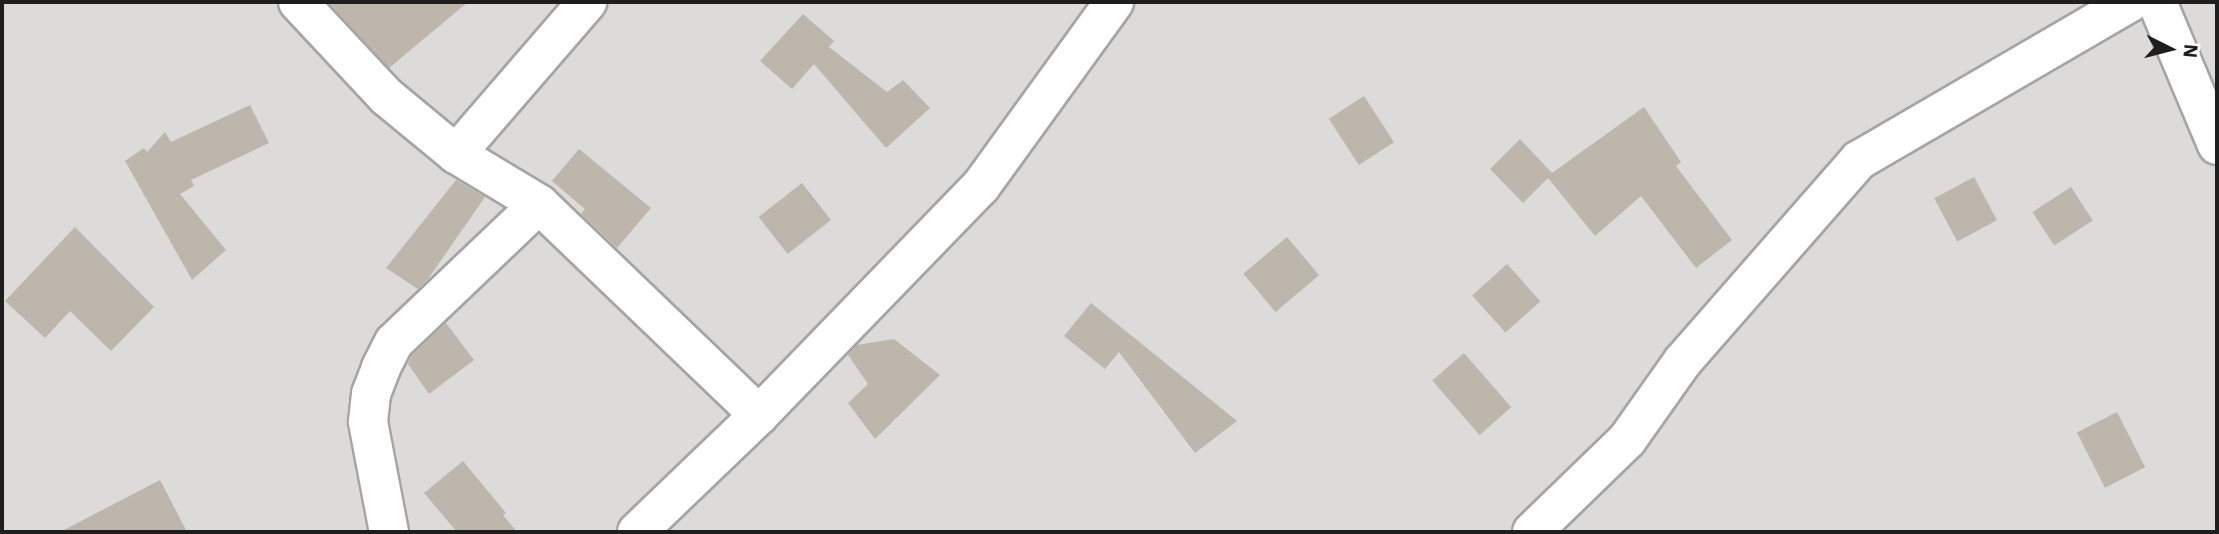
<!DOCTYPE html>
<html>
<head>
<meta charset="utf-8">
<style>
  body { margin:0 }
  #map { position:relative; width:2219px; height:534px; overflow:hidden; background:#efede3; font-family:"IBM Plex Sans",sans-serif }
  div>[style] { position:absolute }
  .residential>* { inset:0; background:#dcdbda; transform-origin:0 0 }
  .building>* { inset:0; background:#bcb6ad; transform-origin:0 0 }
  .roads { filter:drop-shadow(2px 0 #a5a5a5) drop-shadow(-2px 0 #a5a5a5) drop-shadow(0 2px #a5a5a5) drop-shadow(0 -2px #a5a5a5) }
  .minor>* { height:38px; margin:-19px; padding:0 19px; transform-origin:19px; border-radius:19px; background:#fff }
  span { translate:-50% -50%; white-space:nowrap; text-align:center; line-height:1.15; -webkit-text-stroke:5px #fff; paint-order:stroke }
  .frame { position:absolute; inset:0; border:4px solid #1e1e1e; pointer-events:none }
  .north { position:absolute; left:2135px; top:14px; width:70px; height:70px; -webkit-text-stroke:5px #fff; paint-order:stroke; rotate:96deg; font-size:19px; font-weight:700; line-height:28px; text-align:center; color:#1e1e1e }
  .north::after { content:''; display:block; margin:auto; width:24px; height:32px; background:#1e1e1e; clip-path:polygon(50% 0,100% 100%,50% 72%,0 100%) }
</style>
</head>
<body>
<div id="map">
  <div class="residential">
    <div style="left:2px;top:2px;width:2215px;height:530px"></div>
  </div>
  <div class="building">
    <div style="clip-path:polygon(328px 2px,468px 2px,389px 68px)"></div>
    <div style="clip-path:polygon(803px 14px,834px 41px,829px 47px,887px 92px,903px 80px,930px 108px,886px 148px,814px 64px,792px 89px,760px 61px)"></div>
    <div style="left:1364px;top:96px;width:55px;height:42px;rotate:57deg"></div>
    <div style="clip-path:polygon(250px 105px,269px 143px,191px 180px,194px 186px,180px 194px,226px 250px,192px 280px,125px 161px,144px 148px,147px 152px,165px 132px,171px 142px)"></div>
    <div style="clip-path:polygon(1644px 107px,1681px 162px,1676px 166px,1732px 240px,1696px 268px,1641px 196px,1595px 236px,1548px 178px,1523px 203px,1490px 169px,1520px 139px,1552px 173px)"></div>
    <div style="clip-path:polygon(579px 149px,651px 208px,617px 248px,581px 214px,585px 209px,552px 181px)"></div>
    <div style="left:1974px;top:177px;width:49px;height:45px;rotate:62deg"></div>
    <div style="clip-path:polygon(456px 180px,485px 197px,428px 279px,418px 289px,386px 268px)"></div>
    <div style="left:802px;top:183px;width:47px;height:55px;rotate:52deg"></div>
    <div style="left:2071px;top:187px;width:40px;height:46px;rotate:57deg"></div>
    <div style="clip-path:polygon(75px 227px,154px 307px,111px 351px,70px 311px,45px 338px,5px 301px)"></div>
    <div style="left:1287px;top:237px;width:50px;height:57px;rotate:50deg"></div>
    <div style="left:1507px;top:264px;width:50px;height:47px;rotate:48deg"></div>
    <div style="clip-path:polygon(1091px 303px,1132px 336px,1237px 421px,1195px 453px,1119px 352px,1105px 369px,1064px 336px)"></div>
    <div style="clip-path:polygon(446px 323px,474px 360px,429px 394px,408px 364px,412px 355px)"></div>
    <div style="clip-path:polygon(894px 339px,940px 375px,875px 439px,848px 403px,868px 384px,848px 355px,857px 345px)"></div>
    <div style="left:1464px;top:353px;width:72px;height:42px;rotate:49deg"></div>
    <div style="left:2117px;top:412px;width:62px;height:45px;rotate:63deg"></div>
    <div style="clip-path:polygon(463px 461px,506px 513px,503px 515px,517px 532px,457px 532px,424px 493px)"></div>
    <div style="clip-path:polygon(160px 480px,187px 532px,60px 532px)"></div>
  </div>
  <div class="roads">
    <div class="minor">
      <div style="left:298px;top:2px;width:130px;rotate:46.9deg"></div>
      <div style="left:387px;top:97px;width:89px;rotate:39.6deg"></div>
      <div style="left:456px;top:154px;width:97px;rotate:31.1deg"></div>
      <div style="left:539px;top:204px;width:200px;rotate:136.4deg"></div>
      <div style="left:394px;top:342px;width:29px;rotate:117deg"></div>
      <div style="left:381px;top:368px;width:28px;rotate:111deg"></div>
      <div style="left:371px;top:394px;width:28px;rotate:96deg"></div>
      <div style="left:368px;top:422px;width:112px;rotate:79.2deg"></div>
      <div style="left:2157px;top:2px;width:155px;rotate:67.2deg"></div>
      <div style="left:456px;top:154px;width:201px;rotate:-49.2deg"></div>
      <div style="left:539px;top:204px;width:305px;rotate:43.8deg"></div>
      <div style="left:637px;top:532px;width:169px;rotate:-43.8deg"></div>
      <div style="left:759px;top:415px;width:319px;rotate:-45.9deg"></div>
      <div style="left:981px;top:186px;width:227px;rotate:-54.1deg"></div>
      <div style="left:1532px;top:532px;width:132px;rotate:-44.1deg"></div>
      <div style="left:1627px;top:440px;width:97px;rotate:-54.7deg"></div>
      <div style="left:1683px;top:361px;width:267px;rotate:-48.8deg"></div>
      <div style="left:1859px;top:160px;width:314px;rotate:-30.2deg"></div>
    </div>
  </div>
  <div class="frame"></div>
  <div class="north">N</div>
</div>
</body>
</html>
